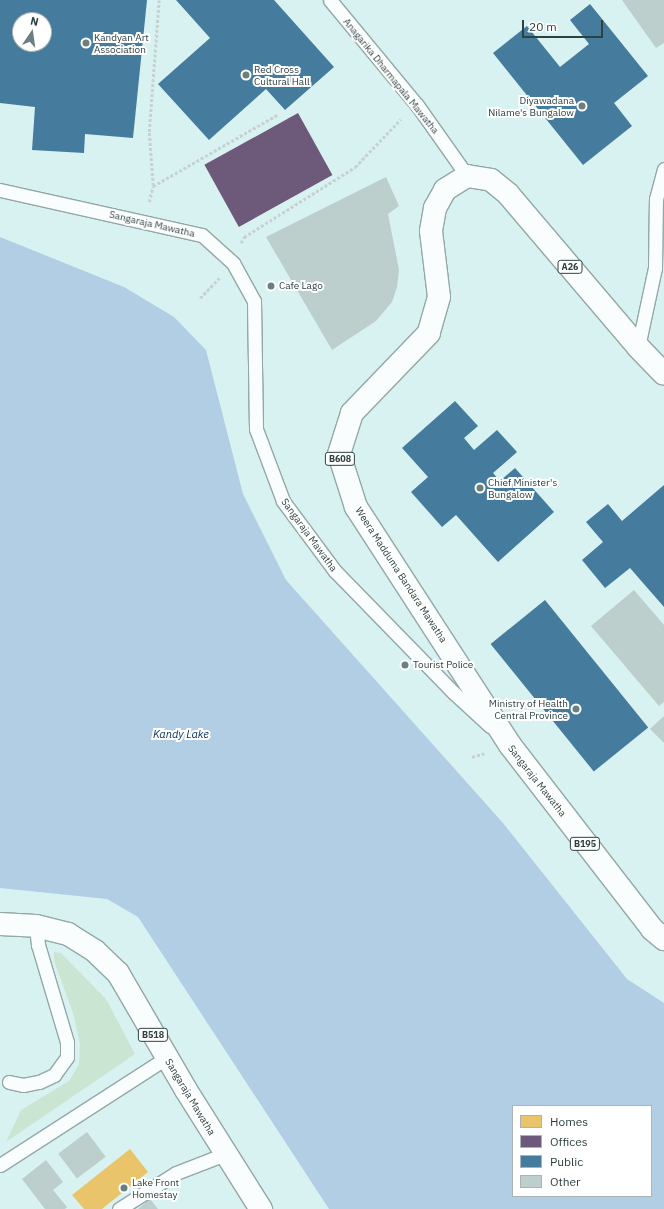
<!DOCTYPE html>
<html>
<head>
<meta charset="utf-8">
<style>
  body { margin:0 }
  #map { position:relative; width:664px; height:1209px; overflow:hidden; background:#d8f2f2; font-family:"IBM Plex Sans",sans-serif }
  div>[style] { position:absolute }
  .green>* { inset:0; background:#cbe5d3 }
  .water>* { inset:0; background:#b1cee5 }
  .homes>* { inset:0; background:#e9c46a }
  .offices>* { inset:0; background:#6d597a; transform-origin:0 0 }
  .public>* { inset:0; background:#457b9d; transform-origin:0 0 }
  .building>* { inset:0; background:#bccfcc; transform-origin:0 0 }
  .path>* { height:2.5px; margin-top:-1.25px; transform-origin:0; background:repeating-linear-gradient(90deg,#c7d1d1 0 3px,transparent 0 5px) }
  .roads { filter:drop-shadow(1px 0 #93a7a7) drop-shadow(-1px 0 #93a7a7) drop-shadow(0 1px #93a7a7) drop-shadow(0 -1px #93a7a7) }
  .service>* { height:13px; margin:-6.5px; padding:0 6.5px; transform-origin:6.5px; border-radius:6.5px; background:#f9fdfd }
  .primary>* { height:22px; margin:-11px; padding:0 11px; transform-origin:11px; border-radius:11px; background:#f9fdfd }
  .trunk>* { height:22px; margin:-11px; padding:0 11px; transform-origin:11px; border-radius:11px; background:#f9fdfd }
  .dots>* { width:11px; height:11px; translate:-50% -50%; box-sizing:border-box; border:2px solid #fff; border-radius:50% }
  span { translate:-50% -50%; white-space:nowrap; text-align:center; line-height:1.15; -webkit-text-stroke:4px #fff; paint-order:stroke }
  .shield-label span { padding:1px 3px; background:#fff; border:1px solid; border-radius:3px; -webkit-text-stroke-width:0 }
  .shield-label { font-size:9px; color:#2e4141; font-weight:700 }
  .poi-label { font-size:10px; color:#2e4141 }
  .left { translate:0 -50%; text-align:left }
  .right { translate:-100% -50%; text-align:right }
  .street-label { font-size:10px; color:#2e4141 }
  .water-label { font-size:11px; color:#093661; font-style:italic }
  .legend { position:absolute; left:512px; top:1105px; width:140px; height:92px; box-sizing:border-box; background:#fff; border:1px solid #abb3b3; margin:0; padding:5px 7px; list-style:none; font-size:12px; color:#2e4141 }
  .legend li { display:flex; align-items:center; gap:8px; height:20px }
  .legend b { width:20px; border:1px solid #abb3b3 }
  .north { position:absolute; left:12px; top:12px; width:40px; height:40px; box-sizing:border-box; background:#fff; border:1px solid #abb3b3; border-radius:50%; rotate:13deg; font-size:11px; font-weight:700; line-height:16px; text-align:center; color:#2e4141 }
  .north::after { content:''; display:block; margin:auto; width:14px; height:18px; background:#6a7f7f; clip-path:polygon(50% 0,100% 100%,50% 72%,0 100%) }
  .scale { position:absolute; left:522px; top:20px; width:81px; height:18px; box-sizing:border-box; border:2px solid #2e4141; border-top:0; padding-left:5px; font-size:12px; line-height:14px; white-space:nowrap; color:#2e4141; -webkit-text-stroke:3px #fff; paint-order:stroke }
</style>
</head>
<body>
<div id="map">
  <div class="green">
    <div style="clip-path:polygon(54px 952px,61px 953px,106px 999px,135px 1054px,6px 1142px,21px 1110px,69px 1081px,79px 1064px,80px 1044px,73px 1013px,54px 961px)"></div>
  </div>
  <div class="water">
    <div style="clip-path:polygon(evenodd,0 237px,124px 287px,174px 317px,206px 350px,243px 494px,286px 580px,503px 823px,627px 979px,664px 1003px,664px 1209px,329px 1209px,138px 917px,107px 899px,0 888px,0 237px,513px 1106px,651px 1106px,651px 1196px,513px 1196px,513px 1106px)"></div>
  </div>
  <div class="homes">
    <div style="clip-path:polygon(130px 1149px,148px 1172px,102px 1209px,84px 1209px,72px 1195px)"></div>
  </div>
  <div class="offices">
    <div style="left:298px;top:113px;width:71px;height:107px;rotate:61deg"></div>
  </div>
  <div class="public">
    <div style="clip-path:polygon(evenodd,0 0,147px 0,133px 138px,85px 134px,84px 153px,32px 150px,35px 107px,0 103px,0 0,20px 20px,44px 20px,44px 44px,20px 44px,20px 20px)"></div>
    <div style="clip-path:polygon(176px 0,274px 0,334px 67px,285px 110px,266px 89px,209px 140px,158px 84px,210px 38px)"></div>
    <div style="clip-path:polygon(590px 4px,648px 76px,614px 103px,632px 126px,583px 165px,493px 53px,527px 26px,560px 67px,589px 44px,570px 20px)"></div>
    <div style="clip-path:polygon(455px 401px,478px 426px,464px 438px,474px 450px,497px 430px,517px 452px,493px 473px,500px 481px,515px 468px,554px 512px,498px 562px,456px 515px,442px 527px,411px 492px,428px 477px,402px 448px)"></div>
    <div style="clip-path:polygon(664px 485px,664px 607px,630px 568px,605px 588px,582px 560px,603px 542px,586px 522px,608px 504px,622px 521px)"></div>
    <div style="left:545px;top:600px;width:164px;height:70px;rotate:51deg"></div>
  </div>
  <div class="building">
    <div style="clip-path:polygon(622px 0,664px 0,664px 43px,656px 48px)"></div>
    <div style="clip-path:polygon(386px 177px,399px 206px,388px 214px,399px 270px,397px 287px,392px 302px,376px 321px,332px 350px,266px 237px)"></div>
    <div style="clip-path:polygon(634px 590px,664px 625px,664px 702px,659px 706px,591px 626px)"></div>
    <div style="clip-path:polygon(664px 716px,664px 743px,650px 729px)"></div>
    <div style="left:87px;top:1132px;width:31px;height:36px;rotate:53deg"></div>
    <div style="clip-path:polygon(46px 1160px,63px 1182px,53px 1190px,67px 1207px,65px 1209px,45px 1209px,22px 1179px)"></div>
    <div style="clip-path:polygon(150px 1199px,158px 1209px,138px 1209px)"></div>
  </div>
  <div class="path">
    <div style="left:153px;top:186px;width:143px;rotate:-29.8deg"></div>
    <div style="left:149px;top:202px;width:16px;rotate:-76deg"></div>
    <div style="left:153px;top:186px;width:54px;rotate:-94.2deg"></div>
    <div style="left:149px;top:132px;width:132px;rotate:-85.7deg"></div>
    <div style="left:241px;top:243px;width:7px;rotate:-63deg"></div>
    <div style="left:244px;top:237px;width:131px;rotate:-32.2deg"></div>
    <div style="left:355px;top:167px;width:66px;rotate:-46.2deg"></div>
    <div style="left:200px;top:298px;width:28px;rotate:-46deg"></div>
    <div style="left:472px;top:757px;width:14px;rotate:-17deg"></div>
  </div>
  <div class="roads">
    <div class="service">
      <div style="left:330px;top:0;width:136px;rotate:50.4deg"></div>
      <div style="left:417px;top:105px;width:87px;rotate:54.8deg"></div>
      <div style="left:0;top:190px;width:207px;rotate:12.6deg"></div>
      <div style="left:202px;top:235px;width:42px;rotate:42.1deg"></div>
      <div style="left:233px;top:263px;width:43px;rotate:61.1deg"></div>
      <div style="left:254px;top:301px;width:128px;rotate:89.1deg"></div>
      <div style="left:256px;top:429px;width:77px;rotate:69.4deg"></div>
      <div style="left:283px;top:501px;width:87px;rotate:53.4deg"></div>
      <div style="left:335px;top:571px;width:170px;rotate:45.7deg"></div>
      <div style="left:454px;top:693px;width:49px;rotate:42.5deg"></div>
      <div style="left:638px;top:347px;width:81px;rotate:-77.9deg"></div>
      <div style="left:655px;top:268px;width:69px;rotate:-89.2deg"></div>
      <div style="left:656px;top:199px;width:31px;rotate:-75deg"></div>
      <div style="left:9px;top:1082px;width:14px;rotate:12deg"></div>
      <div style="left:23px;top:1085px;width:16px;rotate:-11deg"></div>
      <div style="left:39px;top:1082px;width:17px;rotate:-25deg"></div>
      <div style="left:54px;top:1075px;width:22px;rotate:-54deg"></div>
      <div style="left:67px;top:1057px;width:15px;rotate:-90deg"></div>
      <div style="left:67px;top:1042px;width:101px;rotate:-106.6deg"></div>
      <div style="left:38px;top:945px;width:19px;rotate:-96deg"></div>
      <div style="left:0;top:1165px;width:197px;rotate:-32.8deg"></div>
      <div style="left:119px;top:1209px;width:67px;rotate:-32.3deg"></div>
      <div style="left:176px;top:1173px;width:53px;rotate:-21.2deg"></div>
    </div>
    <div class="primary">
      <div style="left:467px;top:176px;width:26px;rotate:148deg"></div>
      <div style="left:445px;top:190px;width:21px;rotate:119deg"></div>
      <div style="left:435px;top:208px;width:23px;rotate:100deg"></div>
      <div style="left:431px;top:231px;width:66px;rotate:83.1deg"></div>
      <div style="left:439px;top:297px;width:37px;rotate:106deg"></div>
      <div style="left:429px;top:333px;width:111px;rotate:133.9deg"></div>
      <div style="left:352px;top:413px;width:43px;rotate:107.6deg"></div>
      <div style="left:339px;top:454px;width:56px;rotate:72.2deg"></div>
      <div style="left:356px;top:507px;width:283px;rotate:57.1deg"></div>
      <div style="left:510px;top:745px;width:232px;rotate:52.3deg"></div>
      <div style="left:652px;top:929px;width:16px;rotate:40deg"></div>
      <div style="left:0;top:924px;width:36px;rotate:3deg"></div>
      <div style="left:36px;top:926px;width:33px;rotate:14deg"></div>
      <div style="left:68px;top:934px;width:32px;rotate:32deg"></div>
      <div style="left:95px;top:951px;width:32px;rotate:44deg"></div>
      <div style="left:118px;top:973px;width:135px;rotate:59.8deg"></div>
      <div style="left:186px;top:1090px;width:141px;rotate:57.8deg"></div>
    </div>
    <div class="trunk">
      <div style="left:467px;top:176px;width:24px;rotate:9deg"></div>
      <div style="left:491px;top:180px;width:22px;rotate:39deg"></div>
      <div style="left:508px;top:194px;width:201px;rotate:49.6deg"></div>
      <div style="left:638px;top:347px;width:37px;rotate:46deg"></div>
    </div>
  </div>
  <div class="dots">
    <div style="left:86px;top:43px;background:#6a7f7f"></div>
    <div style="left:246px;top:75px;background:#6a7f7f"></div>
    <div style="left:582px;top:106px;background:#6a7f7f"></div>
    <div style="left:271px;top:286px;background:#6a7f7f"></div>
    <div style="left:480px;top:488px;background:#6a7f7f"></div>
    <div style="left:405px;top:665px;background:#6a7f7f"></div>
    <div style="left:576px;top:709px;background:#6a7f7f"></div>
    <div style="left:124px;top:1188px;background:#6a7f7f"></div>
  </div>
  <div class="shield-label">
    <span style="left:570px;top:267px">A26</span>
    <span style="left:340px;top:459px">B608</span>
    <span style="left:585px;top:844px">B195</span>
    <span style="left:153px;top:1035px">B518</span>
  </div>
  <div class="poi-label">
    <span class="left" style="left:94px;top:43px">Kandyan Art<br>Association</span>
    <span class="left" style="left:254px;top:75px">Red Cross<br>Cultural Hall</span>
    <span class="right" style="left:574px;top:106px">Diyawadana<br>Nilame's Bungalow</span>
    <span class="left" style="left:279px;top:286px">Cafe Lago</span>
    <span class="left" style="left:488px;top:488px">Chief Minister's<br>Bungalow</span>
    <span class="left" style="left:413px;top:665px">Tourist Police</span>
    <span class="right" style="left:568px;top:709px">Ministry of Health<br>Central Province</span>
    <span class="left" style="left:132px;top:1188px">Lake Front<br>Homestay</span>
  </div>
  <div class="street-label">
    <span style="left:391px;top:76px;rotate:51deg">Anagarika Dharmapala Mawatha</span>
    <span style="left:152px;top:224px;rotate:13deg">Sangaraja Mawatha</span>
    <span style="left:309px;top:535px;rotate:54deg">Sangaraja Mawatha</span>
    <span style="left:401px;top:575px;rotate:57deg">Weera Madduma Bandara Mawatha</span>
    <span style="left:537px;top:781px;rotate:52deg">Sangaraja Mawatha</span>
    <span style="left:190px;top:1097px;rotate:59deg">Sangaraja Mawatha</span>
  </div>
  <div class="water-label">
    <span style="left:181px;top:734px">Kandy Lake</span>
  </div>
  <ul class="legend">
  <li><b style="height:11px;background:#e9c46a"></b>Homes</li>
  <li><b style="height:11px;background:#6d597a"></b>Offices</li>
  <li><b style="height:11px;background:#457b9d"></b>Public</li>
  <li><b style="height:11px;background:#bccfcc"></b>Other</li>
  </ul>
  <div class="north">N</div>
  <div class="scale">20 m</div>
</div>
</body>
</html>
